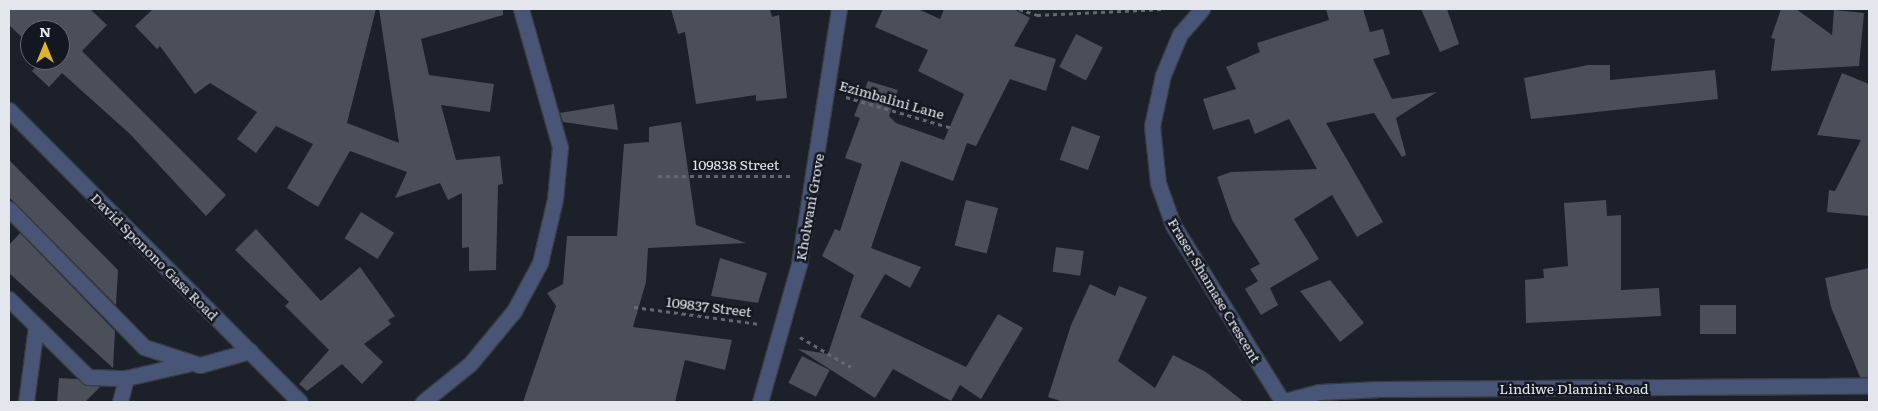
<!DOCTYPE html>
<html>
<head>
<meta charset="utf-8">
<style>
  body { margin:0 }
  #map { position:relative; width:1878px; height:411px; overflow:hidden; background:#1c2029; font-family:Literata,serif }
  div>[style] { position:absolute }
  .building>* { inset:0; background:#4b4f59; transform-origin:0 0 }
  .path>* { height:3px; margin-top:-1.5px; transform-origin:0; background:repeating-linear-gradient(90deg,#646870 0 4px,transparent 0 8px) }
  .roads { filter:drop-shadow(1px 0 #383c44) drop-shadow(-1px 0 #383c44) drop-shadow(0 1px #383c44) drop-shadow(0 -1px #383c44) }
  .minor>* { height:15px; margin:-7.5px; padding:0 7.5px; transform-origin:7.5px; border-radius:7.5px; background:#485577 }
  span { translate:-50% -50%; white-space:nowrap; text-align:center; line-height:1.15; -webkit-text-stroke:5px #13171f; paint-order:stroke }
  .street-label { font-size:14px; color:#e4e6ed }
  .frame { position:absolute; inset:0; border:10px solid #e4e6ed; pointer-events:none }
  .north { position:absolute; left:20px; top:20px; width:50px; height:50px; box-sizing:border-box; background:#13171f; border:1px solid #676a71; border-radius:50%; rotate:0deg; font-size:14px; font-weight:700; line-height:20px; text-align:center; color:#e4e6ed }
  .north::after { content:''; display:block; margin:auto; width:18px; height:22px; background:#ddb133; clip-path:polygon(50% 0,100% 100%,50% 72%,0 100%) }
</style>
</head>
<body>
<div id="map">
  <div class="building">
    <div style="clip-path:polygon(9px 9px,90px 9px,107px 25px,82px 51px,226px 195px,206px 216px,130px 134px,62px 73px,49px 87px,32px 71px,42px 60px,60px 60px,60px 30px,30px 30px,30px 45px,9px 25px)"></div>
    <div style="clip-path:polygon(153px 9px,376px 9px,347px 123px,399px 143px,379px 9px,503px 9px,503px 15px,421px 39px,429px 75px,494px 84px,490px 112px,441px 105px,456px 160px,500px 156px,503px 184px,498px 185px,496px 270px,469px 271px,469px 247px,462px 248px,462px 193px,448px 200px,440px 183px,395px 198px,407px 172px,350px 151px,318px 207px,287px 188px,313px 144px,276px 126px,256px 153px,237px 139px,257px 112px,210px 83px,195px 94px,160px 46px,157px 49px,135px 26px)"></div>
    <div style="clip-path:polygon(671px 9px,770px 9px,772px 17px,779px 15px,787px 98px,756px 101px,756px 95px,696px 104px,685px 32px,678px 34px)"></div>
    <div style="clip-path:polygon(883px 9px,918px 9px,940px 19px,944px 9px,1014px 9px,1030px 18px,1014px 46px,1056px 59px,1046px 91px,1010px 79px,976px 146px,967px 143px,953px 181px,901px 161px,871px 248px,921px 267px,910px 288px,885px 274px,860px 317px,966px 367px,998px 314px,1023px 328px,981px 399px,960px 385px,951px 401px,893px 369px,875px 398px,798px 349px,828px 354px,854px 275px,822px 256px,835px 229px,840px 231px,862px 164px,845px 158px,860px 118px,854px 116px,868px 81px,898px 90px,889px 116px,896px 123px,944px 140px,964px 94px,918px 71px,928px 50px,875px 27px)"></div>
    <div style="clip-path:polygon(1326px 9px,1363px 9px,1370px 32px,1383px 29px,1390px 54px,1373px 59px,1392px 99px,1437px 92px,1396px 118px,1406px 155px,1402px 157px,1374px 113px,1326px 123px,1383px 222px,1357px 237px,1332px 195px,1294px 219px,1319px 259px,1270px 288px,1278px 305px,1261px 315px,1245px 289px,1258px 281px,1250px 269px,1260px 264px,1232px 220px,1217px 177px,1231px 172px,1317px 169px,1289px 119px,1255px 134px,1249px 119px,1213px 130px,1203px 99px,1236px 89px,1226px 67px,1260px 52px,1257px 43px,1329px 20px)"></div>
    <div style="clip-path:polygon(1421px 9px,1447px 9px,1459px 44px,1440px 52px)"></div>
    <div style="clip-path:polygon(1781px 9px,1796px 9px,1832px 35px,1834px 10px,1864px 13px,1859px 66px,1771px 71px,1775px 39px,1771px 38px)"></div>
    <div style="left:1076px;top:34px;width:30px;height:37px;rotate:27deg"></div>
    <div style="clip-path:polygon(1588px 65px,1610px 65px,1610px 80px,1715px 70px,1718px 99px,1531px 119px,1524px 78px)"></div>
    <div style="clip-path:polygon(1842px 73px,1869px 84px,1869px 216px,1827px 212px,1829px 190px,1835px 191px,1861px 140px,1817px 135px)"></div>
    <div style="clip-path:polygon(614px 104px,618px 130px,563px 122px,560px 113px)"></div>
    <div style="clip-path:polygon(681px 122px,696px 225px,746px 243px,648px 248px,646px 282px,633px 327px,732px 340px,725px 370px,685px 360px,675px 402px,523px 402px,556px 306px,547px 293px,563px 284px,567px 236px,617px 236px,624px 144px,649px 142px,649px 127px)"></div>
    <div style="left:1072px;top:126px;width:30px;height:36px;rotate:20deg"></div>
    <div style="clip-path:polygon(9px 160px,118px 270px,116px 305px,9px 197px)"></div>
    <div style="left:966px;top:200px;width:33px;height:47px;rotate:14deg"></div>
    <div style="clip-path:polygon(1606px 200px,1607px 216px,1621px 215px,1621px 290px,1659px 288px,1661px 316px,1526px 323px,1525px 280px,1544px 278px,1543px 269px,1568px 266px,1564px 203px)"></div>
    <div style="left:361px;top:212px;width:39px;height:31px;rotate:32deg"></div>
    <div style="clip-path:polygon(256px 229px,321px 301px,360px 267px,395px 316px,388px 320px,391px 324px,364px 344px,383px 362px,362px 384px,342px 364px,307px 391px,299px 384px,329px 350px,285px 306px,289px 302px,235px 250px)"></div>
    <div style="clip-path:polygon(20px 233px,115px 331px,113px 368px,9px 273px,9px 245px)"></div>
    <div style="left:1056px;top:247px;width:28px;height:25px;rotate:8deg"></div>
    <div style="clip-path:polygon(720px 258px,767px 273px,758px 303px,711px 296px)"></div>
    <div style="clip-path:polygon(1869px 268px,1869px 377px,1860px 377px,1831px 307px,1825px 278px)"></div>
    <div style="clip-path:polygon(1330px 280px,1364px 323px,1340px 342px,1300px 291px)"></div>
    <div style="clip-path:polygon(1090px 284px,1115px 296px,1119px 286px,1147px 297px,1118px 361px,1155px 388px,1173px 355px,1206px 372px,1244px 402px,1064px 402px,1048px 397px,1071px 325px)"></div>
    <div style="left:1700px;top:305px;width:36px;height:29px"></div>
    <div style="left:802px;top:356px;width:31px;height:30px;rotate:27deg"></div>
    <div style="clip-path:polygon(59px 378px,77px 379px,100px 387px,85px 402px,57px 402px)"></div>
  </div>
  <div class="path">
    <div style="left:1019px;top:9px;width:19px;rotate:18deg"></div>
    <div style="left:1037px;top:15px;width:126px;rotate:-2.7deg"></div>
    <div style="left:846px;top:97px;width:110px;rotate:16.3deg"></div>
    <div style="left:658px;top:176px;width:134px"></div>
    <div style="left:634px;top:307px;width:126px;rotate:7.7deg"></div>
    <div style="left:800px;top:337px;width:59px;rotate:30.5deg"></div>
  </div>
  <div class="roads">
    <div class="minor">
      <div style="left:1202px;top:9px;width:33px;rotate:131deg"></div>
      <div style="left:1180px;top:34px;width:44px;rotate:112.5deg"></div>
      <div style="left:1163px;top:75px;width:52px;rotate:102.2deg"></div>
      <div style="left:1152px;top:126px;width:57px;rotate:84deg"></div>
      <div style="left:1158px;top:183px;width:45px;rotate:70.3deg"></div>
      <div style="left:1173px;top:225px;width:207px;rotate:58.2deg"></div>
      <div style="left:9px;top:110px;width:412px;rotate:45.1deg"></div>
      <div style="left:9px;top:209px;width:193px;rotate:45.6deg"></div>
      <div style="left:144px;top:347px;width:59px;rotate:17.8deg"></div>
      <div style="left:200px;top:365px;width:52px;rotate:-15.6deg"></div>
      <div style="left:9px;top:299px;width:111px;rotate:44.6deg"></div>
      <div style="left:88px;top:377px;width:38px;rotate:2deg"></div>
      <div style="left:126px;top:378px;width:63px;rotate:-12.9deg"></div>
      <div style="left:26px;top:402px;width:77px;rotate:-82.5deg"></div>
      <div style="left:120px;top:402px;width:25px;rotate:-76deg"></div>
      <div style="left:423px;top:402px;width:60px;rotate:-39deg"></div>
      <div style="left:470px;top:364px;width:69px;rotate:-50.3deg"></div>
      <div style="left:514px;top:311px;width:55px;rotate:-61.6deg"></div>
      <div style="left:540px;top:263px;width:66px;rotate:-76.8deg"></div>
      <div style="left:555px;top:199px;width:52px;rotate:-84.5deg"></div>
      <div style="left:560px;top:147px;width:143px;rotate:-105.8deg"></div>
      <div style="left:760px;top:402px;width:143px;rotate:-74.2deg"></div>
      <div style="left:799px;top:264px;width:258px;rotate:-81.1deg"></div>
      <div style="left:1281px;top:402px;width:39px;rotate:-15deg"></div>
      <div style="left:1319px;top:392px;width:61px;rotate:-2.8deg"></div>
      <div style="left:1380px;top:389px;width:489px;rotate:-0.4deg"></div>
    </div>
  </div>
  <div class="street-label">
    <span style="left:892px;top:99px;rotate:16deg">Ezimbalini Lane</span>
    <span style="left:736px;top:164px">109838 Street</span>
    <span style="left:809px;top:207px;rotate:-80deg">Kholwani Grove</span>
    <span style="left:155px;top:256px;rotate:45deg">David Sponono Gasa Road</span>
    <span style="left:1215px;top:290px;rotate:59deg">Fraser Shamase Crescent</span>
    <span style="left:709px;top:306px;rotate:7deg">109837 Street</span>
    <span style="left:1574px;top:388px">Lindiwe Dlamini Road</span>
  </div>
  <div class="frame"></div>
  <div class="north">N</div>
</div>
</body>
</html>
